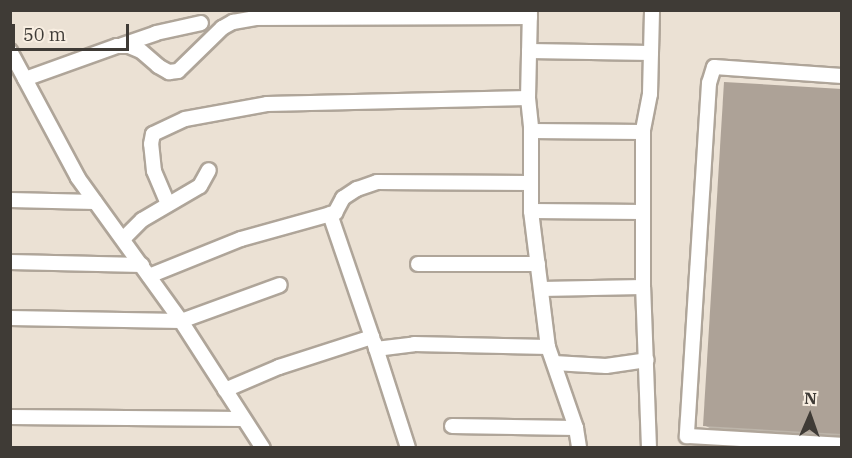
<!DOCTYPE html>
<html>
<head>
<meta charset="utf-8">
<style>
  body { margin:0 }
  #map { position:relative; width:852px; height:458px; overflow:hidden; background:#ebe1d4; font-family:"IBM Plex Serif",serif }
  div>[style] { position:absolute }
  .shadow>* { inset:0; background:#0003 }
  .building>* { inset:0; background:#ada297 }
  .roads { filter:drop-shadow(2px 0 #afa599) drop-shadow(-2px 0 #afa599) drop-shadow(0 2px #afa599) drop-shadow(0 -2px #afa599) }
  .minor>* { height:14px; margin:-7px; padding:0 7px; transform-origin:7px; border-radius:7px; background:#fff }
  span { translate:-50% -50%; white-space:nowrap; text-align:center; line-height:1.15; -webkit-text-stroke:4.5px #f8eee1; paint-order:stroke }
  .frame { position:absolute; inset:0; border:12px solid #3f3b36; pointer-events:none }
  .north { position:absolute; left:780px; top:386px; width:60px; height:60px; -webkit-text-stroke:4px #f8eee1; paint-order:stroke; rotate:2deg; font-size:16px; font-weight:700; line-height:24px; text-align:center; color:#3f3b36 }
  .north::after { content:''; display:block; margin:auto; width:21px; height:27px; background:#3f3b36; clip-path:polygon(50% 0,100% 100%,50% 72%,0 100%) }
  .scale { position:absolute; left:12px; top:24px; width:117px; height:27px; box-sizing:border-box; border:3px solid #3f3b36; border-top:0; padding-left:8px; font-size:18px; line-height:21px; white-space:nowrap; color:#3f3b36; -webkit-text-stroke:4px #f8eee1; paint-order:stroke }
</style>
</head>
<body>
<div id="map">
  <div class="shadow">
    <div style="clip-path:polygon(842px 90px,842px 441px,719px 433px,704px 425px)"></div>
  </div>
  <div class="building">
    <div style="clip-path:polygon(724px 82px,842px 89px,842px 434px,703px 426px)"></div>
  </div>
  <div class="roads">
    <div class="minor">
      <div style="left:530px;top:10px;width:88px;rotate:91.3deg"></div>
      <div style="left:528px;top:98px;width:30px;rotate:84deg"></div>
      <div style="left:531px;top:128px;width:83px;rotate:90deg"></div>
      <div style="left:531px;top:211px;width:137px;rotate:82.9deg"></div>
      <div style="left:548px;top:347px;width:86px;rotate:70.9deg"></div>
      <div style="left:576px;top:428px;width:20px;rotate:81deg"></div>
      <div style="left:122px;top:45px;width:36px;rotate:-19deg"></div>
      <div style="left:156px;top:33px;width:46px;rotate:-12.5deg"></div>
      <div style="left:10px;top:51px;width:144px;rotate:61.8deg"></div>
      <div style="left:78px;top:178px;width:176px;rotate:54.2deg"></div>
      <div style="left:181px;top:321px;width:151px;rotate:57.2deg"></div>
      <div style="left:529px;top:51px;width:122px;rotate:0.9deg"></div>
      <div style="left:842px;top:76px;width:128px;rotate:-176deg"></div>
      <div style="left:714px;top:67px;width:17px;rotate:107deg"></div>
      <div style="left:709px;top:83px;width:354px;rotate:93.6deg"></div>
      <div style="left:687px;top:436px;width:155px;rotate:3.3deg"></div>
      <div style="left:25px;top:79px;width:98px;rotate:-19.7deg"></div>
      <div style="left:117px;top:46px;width:12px"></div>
      <div style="left:129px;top:46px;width:13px;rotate:23deg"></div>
      <div style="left:141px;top:51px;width:23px;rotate:41deg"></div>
      <div style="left:158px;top:66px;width:13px;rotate:29deg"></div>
      <div style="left:169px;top:72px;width:9px;rotate:-6deg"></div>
      <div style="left:178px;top:71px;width:62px;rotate:-44.3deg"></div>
      <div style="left:222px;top:28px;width:13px;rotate:-29deg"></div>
      <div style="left:233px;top:22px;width:23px;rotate:-10deg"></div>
      <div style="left:256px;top:18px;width:274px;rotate:-0.2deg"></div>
      <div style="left:531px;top:131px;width:112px;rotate:0.5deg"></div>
      <div style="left:10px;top:200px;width:85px;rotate:1.3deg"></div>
      <div style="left:168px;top:204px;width:36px;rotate:-113deg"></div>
      <div style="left:154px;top:171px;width:27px;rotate:-96deg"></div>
      <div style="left:151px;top:144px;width:10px;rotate:-79deg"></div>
      <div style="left:153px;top:134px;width:35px;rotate:-25deg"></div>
      <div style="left:185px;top:119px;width:83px;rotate:-10.4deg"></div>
      <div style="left:267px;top:104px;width:261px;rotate:-1.3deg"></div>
      <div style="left:531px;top:211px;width:112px;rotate:0.5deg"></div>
      <div style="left:123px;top:239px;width:27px;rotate:-45deg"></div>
      <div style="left:142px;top:220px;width:67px;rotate:-30.4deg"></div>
      <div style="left:200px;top:186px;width:18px;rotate:-61deg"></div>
      <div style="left:10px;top:262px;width:132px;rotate:1.3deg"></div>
      <div style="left:418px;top:264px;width:120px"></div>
      <div style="left:149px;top:276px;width:99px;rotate:-21.9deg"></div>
      <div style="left:241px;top:239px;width:98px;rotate:-15.5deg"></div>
      <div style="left:335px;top:213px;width:17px;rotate:-62deg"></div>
      <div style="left:343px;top:198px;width:17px;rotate:-33deg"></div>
      <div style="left:357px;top:189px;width:21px;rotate:-19deg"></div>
      <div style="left:377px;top:182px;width:153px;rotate:0.4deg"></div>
      <div style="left:541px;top:289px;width:102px;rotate:-1.1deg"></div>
      <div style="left:10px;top:318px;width:171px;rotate:1deg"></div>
      <div style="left:181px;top:321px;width:105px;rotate:-20deg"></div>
      <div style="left:374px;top:342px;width:111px;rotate:72.2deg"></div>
      <div style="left:376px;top:349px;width:38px;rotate:-7deg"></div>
      <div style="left:414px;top:344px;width:134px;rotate:1.3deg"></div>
      <div style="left:554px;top:363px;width:52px;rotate:3.3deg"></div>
      <div style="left:606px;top:366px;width:41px;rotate:-8.3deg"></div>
      <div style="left:225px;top:390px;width:59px;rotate:-23.1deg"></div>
      <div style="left:279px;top:367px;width:98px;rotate:-17.9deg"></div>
      <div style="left:372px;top:337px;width:130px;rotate:-108.9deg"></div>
      <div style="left:10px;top:417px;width:233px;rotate:0.5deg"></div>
      <div style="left:452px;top:426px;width:124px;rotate:0.9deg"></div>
      <div style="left:649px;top:448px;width:161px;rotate:-92.1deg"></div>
      <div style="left:643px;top:287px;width:157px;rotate:-90deg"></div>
      <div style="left:643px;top:130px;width:37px;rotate:-79deg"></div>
      <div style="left:650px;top:94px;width:84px;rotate:-88.6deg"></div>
    </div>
  </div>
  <div class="frame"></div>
  <div class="north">N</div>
  <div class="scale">50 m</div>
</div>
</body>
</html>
